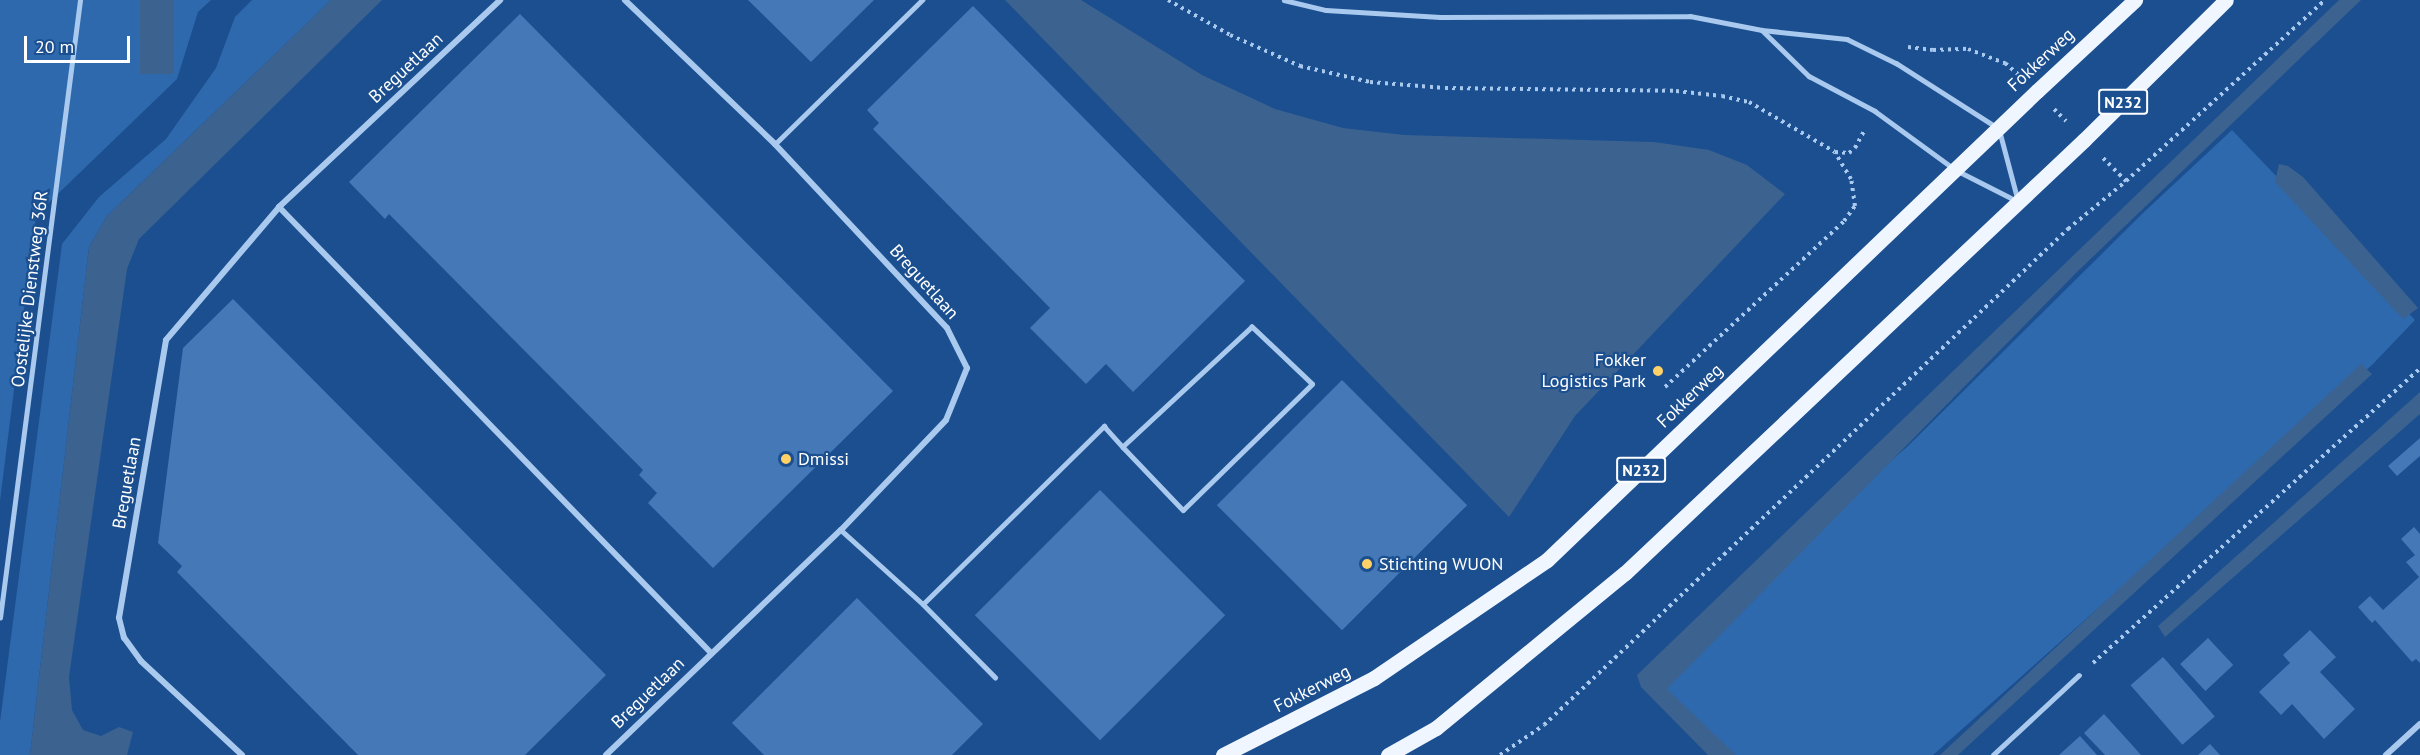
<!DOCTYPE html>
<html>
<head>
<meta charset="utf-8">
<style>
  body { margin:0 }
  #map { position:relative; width:2420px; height:755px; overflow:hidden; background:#1b4f8f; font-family:"PT Sans",sans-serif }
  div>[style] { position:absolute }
  .green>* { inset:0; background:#2e69ad }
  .water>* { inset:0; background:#3c6290; transform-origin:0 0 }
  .building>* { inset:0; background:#4478b7; transform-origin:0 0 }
  .path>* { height:4px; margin-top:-2px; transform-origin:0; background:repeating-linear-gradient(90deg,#a9c9ee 0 3px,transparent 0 7.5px) }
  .service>* { height:4.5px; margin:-2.25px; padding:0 2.25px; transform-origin:2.25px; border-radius:2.25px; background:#a9c9ee }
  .minor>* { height:6px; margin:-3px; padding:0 3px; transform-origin:3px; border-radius:3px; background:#a9c9ee }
  .primary>* { height:15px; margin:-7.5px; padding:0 7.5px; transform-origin:7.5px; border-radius:7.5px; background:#f0f6ff }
  .dots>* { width:16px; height:16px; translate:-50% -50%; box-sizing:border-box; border:3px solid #1b4f8f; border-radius:50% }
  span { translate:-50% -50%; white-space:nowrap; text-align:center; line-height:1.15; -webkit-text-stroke:4.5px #1b4f8f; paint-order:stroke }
  .shield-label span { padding:2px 4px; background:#1b4f8f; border:2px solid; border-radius:4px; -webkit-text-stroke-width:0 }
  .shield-label { font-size:16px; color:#fff; font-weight:700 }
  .street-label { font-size:18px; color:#fff }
  .poi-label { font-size:18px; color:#fff }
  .right { translate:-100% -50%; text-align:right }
  .left { translate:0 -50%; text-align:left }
  .scale { position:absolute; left:24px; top:36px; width:106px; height:27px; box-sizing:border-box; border:3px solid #fff; border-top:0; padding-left:8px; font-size:18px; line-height:21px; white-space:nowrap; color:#fff; -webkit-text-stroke:4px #1b4f8f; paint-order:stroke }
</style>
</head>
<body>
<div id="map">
  <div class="green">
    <div style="clip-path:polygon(0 0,211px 0,198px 12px,177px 79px,36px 215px,0 501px)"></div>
    <div style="clip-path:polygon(252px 0,331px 0,107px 216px,89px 247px,30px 755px,0 755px,0 722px,62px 244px,99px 197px,166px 139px,216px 68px,235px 17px)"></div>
    <div style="clip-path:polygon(2232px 130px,2415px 320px,2373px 364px,1933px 755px,1727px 755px,1646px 675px,1908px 446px,2143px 213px)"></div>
  </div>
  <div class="water">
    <div style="left:140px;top:0;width:34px;height:74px"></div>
    <div style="clip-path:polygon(331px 0,382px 0,139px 239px,127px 269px,69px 677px,72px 710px,83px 730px,101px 736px,119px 727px,133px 732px,127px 755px,30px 755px,89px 247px,107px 216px)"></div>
    <div style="clip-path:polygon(1005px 0,1081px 0,1202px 75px,1275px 109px,1343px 128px,1404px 135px,1654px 142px,1709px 150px,1747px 165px,1785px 194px,1575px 416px,1509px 517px)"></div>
    <div style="clip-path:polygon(2339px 0,2361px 0,2077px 272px,1667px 689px,1736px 755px,1708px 755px,1641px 687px,1637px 675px)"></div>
    <div style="clip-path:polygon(2279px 164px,2288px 166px,2303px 177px,2418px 308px,2403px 319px,2275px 182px)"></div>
    <div style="clip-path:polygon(2361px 364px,2372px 374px,1958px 755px,1940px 755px)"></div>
    <div style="clip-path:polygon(2420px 392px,2420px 414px,2165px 637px,2158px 626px)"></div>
  </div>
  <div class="building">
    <div style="clip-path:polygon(748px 0,874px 0,811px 62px)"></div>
    <div style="clip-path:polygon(973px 6px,1245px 281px,1133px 392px,1106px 364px,1086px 384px,1030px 328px,1050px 308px,873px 129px,879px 123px,867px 110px)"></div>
    <div style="clip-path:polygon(520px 14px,893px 391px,713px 568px,648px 503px,657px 493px,639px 475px,643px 470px,389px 214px,385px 219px,349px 182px)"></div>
    <div style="clip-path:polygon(233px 299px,606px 675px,525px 755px,358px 755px,177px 572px,182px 566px,158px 543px,183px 348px)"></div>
    <div style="left:1342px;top:380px;width:177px;height:177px;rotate:45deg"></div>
    <div style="clip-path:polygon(2420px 438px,2420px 456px,2397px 476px,2388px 466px)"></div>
    <div style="left:1100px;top:490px;width:177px;height:177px;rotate:45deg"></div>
    <div style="clip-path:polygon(2414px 527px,2420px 534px,2420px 663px,2416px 659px,2412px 662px,2375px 620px,2372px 623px,2358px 607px,2370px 596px,2383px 610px,2419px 577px,2406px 562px,2415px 555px,2401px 539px)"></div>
    <div style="clip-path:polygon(857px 598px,983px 724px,952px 755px,764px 755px,732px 723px)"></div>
    <div style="clip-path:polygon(2310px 630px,2336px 657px,2320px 672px,2355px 709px,2324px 739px,2292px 704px,2281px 715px,2259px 692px,2290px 663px,2283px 655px)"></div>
    <div style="left:2208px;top:638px;width:37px;height:38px;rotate:47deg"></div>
    <div style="left:2163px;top:657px;width:79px;height:43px;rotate:49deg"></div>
    <div style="clip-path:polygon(2104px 714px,2133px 746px,2141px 755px,2105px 755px,2084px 733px)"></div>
    <div style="clip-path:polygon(2080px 736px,2097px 755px,2059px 755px)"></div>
    <div style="clip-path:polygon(2210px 744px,2220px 755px,2198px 755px)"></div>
  </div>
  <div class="path">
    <div style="left:1168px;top:0;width:71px;rotate:29.4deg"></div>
    <div style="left:1230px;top:35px;width:77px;rotate:23.9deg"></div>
    <div style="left:1300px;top:66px;width:72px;rotate:12.9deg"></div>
    <div style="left:1370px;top:82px;width:75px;rotate:4.6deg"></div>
    <div style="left:1445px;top:88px;width:231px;rotate:0.7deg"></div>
    <div style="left:1676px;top:91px;width:46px;rotate:6.2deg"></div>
    <div style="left:1722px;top:96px;width:28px;rotate:13deg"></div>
    <div style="left:1749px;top:102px;width:99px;rotate:30.2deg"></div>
    <div style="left:1835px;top:152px;width:14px;rotate:4deg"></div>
    <div style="left:1849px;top:153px;width:8px;rotate:-40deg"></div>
    <div style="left:1855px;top:148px;width:21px;rotate:-62deg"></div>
    <div style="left:1908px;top:47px;width:25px;rotate:7deg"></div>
    <div style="left:1933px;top:50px;width:35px;rotate:-2deg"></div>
    <div style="left:1968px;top:49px;width:40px;rotate:21deg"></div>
    <div style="left:2005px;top:63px;width:18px;rotate:41deg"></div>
    <div style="left:2054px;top:109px;width:17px;rotate:45deg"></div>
    <div style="left:2103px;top:158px;width:33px;rotate:45deg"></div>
    <div style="left:1665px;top:387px;width:244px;rotate:-42.8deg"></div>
    <div style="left:1844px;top:221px;width:19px;rotate:-54deg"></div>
    <div style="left:1855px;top:206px;width:27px;rotate:-98deg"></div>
    <div style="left:1851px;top:179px;width:31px;rotate:-121deg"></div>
    <div style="left:2093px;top:663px;width:440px;rotate:-42deg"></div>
    <div style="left:1500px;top:755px;width:53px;rotate:-34.3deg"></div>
    <div style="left:1544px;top:725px;width:722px;rotate:-43.43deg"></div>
    <div style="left:2068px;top:229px;width:75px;rotate:-39.6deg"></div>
    <div style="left:2126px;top:181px;width:269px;rotate:-42.3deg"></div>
  </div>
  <div class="service">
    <div style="left:1284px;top:0;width:43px;rotate:13.4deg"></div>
    <div style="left:1326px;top:10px;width:114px;rotate:3.5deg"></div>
    <div style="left:1440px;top:17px;width:250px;rotate:-0.2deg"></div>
    <div style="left:1690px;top:16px;width:73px;rotate:11deg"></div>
    <div style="left:1762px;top:30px;width:85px;rotate:6deg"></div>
    <div style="left:1847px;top:39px;width:55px;rotate:26.1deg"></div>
    <div style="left:1896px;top:63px;width:117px;rotate:32.5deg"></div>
    <div style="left:1762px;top:30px;width:66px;rotate:44.4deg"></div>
    <div style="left:1809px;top:76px;width:75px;rotate:27.9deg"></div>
    <div style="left:1875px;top:111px;width:100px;rotate:36.1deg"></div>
    <div style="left:1956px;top:170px;width:68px;rotate:26.9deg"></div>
    <div style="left:2000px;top:132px;width:70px;rotate:75.2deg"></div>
    <div style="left:775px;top:144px;width:206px;rotate:-44.4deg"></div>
    <div style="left:841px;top:530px;width:110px;rotate:42.1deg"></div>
    <div style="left:923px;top:604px;width:254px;rotate:-44.5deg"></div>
    <div style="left:1104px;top:426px;width:28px;rotate:48deg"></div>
    <div style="left:1123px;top:447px;width:87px;rotate:46.4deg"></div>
    <div style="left:1183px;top:510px;width:180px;rotate:-44.3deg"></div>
    <div style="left:1312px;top:384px;width:83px;rotate:-136.5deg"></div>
    <div style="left:1252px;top:327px;width:176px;rotate:137.1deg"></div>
    <div style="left:923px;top:604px;width:103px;rotate:45.4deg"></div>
    <div style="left:0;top:618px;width:623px;rotate:-82.62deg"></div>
    <div style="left:1993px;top:755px;width:117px;rotate:-42.9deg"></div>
  </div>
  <div class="minor">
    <div style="left:279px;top:207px;width:621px;rotate:45.91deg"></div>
    <div style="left:242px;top:755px;width:138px;rotate:-137.1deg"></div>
    <div style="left:141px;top:661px;width:29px;rotate:-126deg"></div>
    <div style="left:124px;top:638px;width:21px;rotate:-104deg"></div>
    <div style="left:119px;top:618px;width:282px;rotate:-80.4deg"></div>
    <div style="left:166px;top:340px;width:175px;rotate:-49.6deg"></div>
    <div style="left:279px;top:207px;width:303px;rotate:-43.1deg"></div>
    <div style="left:606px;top:755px;width:325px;rotate:-43.8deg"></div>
    <div style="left:841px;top:530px;width:152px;rotate:-46.3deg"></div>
    <div style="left:946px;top:420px;width:56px;rotate:-68deg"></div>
    <div style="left:967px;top:368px;width:45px;rotate:-116.6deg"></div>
    <div style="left:947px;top:328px;width:252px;rotate:-133.1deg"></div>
    <div style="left:775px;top:144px;width:208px;rotate:-136.2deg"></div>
    <div style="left:2386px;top:755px;width:46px;rotate:-42.4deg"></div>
  </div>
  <div class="primary">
    <div style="left:1223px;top:755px;width:169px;rotate:-27deg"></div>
    <div style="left:1374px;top:678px;width:209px;rotate:-34.3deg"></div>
    <div style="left:1547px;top:560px;width:678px;rotate:-43.75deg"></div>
    <div style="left:2037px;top:91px;width:134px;rotate:-42.9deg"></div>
    <div style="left:1388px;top:755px;width:55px;rotate:-29.4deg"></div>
    <div style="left:1436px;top:728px;width:244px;rotate:-39.4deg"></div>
    <div style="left:1625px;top:573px;width:631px;rotate:-43.33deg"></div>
    <div style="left:2084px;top:140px;width:199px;rotate:-44.6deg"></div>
  </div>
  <div class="dots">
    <div style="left:1658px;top:371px;background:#ffd166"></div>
    <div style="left:786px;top:459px;background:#ffd166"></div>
    <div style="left:1367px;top:564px;background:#ffd166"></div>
  </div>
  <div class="shield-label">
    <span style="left:2123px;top:102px">N232</span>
    <span style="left:1641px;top:470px">N232</span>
  </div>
  <div class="street-label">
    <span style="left:2041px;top:60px;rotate:-43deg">Fokkerweg</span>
    <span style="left:406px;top:68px;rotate:-43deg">Breguetlaan</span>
    <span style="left:924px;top:282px;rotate:48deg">Breguetlaan</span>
    <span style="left:30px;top:289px;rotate:-83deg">Oostelijke Dienstweg 36R</span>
    <span style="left:1690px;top:396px;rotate:-44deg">Fokkerweg</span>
    <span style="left:127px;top:483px;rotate:-80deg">Breguetlaan</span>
    <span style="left:1312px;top:689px;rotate:-27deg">Fokkerweg</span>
    <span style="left:648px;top:693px;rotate:-44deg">Breguetlaan</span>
  </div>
  <div class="poi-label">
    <span class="right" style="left:1646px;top:371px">Fokker<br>Logistics Park</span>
    <span class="left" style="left:798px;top:459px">Dmissi</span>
    <span class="left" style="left:1379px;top:564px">Stichting WUON</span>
  </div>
  <div class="scale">20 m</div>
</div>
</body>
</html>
